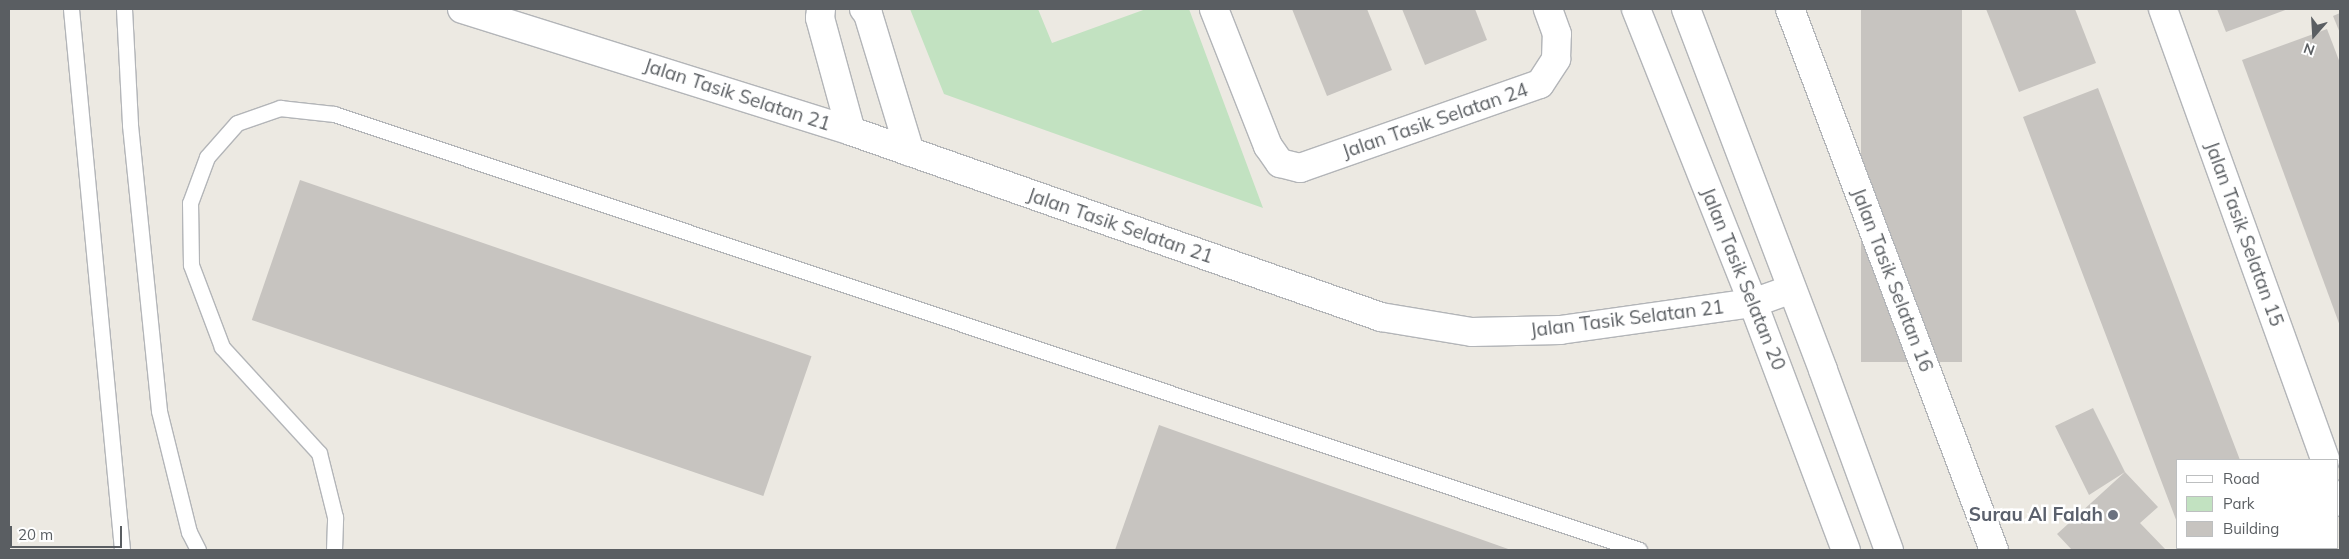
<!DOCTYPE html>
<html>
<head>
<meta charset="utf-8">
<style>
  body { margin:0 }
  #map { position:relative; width:2349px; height:559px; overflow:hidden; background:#ece9e2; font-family:Mulish,sans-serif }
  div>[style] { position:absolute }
  .green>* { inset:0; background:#c2e2c1 }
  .building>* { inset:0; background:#c7c4c0; transform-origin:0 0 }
  .roads { filter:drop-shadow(1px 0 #b3b5b8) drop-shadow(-1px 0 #b3b5b8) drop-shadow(0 1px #b3b5b8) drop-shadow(0 -1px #b3b5b8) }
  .service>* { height:15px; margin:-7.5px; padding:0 7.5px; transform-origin:7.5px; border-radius:7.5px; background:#fff }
  .minor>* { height:28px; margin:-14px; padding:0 14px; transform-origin:14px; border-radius:14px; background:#fff }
  .tertiary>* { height:28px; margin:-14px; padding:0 14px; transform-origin:14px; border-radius:14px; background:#fff }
  .dots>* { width:14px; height:14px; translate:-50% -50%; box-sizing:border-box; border:2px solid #fff; border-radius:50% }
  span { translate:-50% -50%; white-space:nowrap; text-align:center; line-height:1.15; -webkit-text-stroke:5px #fff; paint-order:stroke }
  .street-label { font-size:19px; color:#5a5e62 }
  .worship-label { font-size:19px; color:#5b616d; font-weight:700 }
  .right { translate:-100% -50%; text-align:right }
  .frame { position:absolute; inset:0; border:10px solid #5a5e62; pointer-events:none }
  .legend { position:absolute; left:2176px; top:459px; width:162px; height:90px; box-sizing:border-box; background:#fff; border:1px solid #bdbfc0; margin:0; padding:6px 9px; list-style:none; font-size:15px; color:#5a5e62 }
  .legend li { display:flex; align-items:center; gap:10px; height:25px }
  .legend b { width:25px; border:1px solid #bdbfc0 }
  .north { position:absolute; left:2289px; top:10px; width:50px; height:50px; -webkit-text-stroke:4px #fff; paint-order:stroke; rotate:199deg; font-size:14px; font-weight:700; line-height:20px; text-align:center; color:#5a5e62 }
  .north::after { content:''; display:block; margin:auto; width:18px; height:22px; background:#5a5e62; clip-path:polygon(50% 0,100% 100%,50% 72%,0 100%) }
  .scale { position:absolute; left:10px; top:526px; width:112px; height:22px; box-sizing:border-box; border:2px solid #5a5e62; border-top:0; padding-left:6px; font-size:15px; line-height:18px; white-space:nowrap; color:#5a5e62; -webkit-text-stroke:4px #fff; paint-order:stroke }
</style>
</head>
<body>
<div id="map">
  <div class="green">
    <div style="clip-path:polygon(910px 9px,1038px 9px,1052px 43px,1146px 9px,1189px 9px,1263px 208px,944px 94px)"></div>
  </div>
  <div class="building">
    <div style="clip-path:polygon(1292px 9px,1367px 9px,1392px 70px,1327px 96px)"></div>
    <div style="clip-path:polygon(1402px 9px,1475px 9px,1487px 40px,1425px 65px)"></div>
    <div style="left:1861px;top:9px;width:101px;height:353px"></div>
    <div style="clip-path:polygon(1986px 9px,2075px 9px,2096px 63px,2019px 92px)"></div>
    <div style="clip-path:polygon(2217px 9px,2288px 9px,2226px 32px)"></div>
    <div style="clip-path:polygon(2340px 13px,2340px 33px,2333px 16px)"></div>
    <div style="clip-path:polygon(2327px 29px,2340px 63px,2340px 326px,2242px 60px)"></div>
    <div style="clip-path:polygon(2098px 88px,2240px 460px,2178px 460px,2178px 525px,2023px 117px)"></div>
    <div style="left:300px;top:180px;width:541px;height:148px;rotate:19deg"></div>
    <div style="clip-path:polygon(2093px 408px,2125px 472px,2158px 507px,2140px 523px,2166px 550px,2072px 550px,2057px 534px,2125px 472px,2089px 495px,2055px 426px)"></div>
    <div style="clip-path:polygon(1159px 425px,1511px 550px,1115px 550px)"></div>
    <div style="left:2186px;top:548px;width:87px;height:2px"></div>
  </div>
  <div class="roads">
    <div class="service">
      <div style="left:71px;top:9px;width:543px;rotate:84.61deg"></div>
      <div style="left:124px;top:9px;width:116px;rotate:87deg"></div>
      <div style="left:130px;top:125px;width:287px;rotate:84.2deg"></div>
      <div style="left:159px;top:411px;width:125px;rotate:76.1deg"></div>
      <div style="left:189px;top:532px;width:20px;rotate:63deg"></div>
      <div style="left:334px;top:550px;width:33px;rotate:-88deg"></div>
      <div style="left:335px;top:517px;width:66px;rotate:-104deg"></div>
      <div style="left:319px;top:453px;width:144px;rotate:-132.5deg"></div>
      <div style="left:222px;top:347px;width:88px;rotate:-110.7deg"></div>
      <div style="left:191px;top:265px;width:62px;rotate:-90.9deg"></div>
      <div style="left:190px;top:203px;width:49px;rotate:-69.7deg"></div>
      <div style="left:207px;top:157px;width:45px;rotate:-48.6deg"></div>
      <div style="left:237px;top:123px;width:46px;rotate:-19.2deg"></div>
      <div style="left:280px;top:108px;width:54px;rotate:6.3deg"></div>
      <div style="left:334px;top:114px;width:1376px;rotate:18.47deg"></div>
    </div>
    <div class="minor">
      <div style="left:821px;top:9px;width:9px;rotate:96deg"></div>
      <div style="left:820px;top:18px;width:117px;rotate:74.7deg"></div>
      <div style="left:864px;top:9px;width:6px;rotate:51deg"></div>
      <div style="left:868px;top:14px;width:144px;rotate:73.1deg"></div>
      <div style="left:1214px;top:9px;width:147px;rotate:68.5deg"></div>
      <div style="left:1268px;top:146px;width:21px;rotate:55deg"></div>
      <div style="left:1280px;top:163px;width:21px;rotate:14deg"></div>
      <div style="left:1300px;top:168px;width:254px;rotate:-19.3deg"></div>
      <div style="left:1540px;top:84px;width:30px;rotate:-57deg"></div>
      <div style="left:1556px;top:59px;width:25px;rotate:-88deg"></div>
      <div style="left:1557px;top:34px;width:27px;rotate:-110deg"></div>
      <div style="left:1790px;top:9px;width:578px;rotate:69.34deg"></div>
      <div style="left:2163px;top:9px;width:479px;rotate:70.2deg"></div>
      <div style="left:2338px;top:495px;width:7px;rotate:74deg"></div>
    </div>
    <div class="tertiary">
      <div style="left:462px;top:9px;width:408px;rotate:17.4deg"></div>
      <div style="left:851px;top:131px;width:562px;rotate:19.34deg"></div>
      <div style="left:1381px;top:317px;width:92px;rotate:9.4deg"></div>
      <div style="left:1472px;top:332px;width:88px;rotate:-1.3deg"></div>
      <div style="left:1560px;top:330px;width:195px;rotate:-8deg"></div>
      <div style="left:1753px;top:303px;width:41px;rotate:-19.7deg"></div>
      <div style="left:1636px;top:9px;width:316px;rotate:68.3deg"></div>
      <div style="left:1753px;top:303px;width:264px;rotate:69.4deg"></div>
      <div style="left:1686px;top:9px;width:386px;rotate:69.2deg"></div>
      <div style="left:1823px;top:370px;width:192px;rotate:69.9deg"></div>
    </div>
  </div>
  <div class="dots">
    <div style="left:2113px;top:515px;background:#6b7280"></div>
  </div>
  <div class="street-label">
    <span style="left:737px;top:95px;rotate:18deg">Jalan Tasik Selatan 21</span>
    <span style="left:1435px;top:121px;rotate:-19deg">Jalan Tasik Selatan 24</span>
    <span style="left:1120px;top:226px;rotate:19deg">Jalan Tasik Selatan 21</span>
    <span style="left:2244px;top:234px;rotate:70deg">Jalan Tasik Selatan 15</span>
    <span style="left:1743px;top:279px;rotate:68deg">Jalan Tasik Selatan 20</span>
    <span style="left:1892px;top:280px;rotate:69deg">Jalan Tasik Selatan 16</span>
    <span style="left:1627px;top:319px;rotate:-7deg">Jalan Tasik Selatan 21</span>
  </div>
  <div class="worship-label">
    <span class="right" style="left:2103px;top:515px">Surau Al Falah</span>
  </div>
  <div class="frame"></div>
  <ul class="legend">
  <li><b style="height:6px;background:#fff"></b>Road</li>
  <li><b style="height:14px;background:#c2e2c1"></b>Park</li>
  <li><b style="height:14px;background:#c7c4c0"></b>Building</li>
  </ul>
  <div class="north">N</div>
  <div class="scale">20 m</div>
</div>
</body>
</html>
